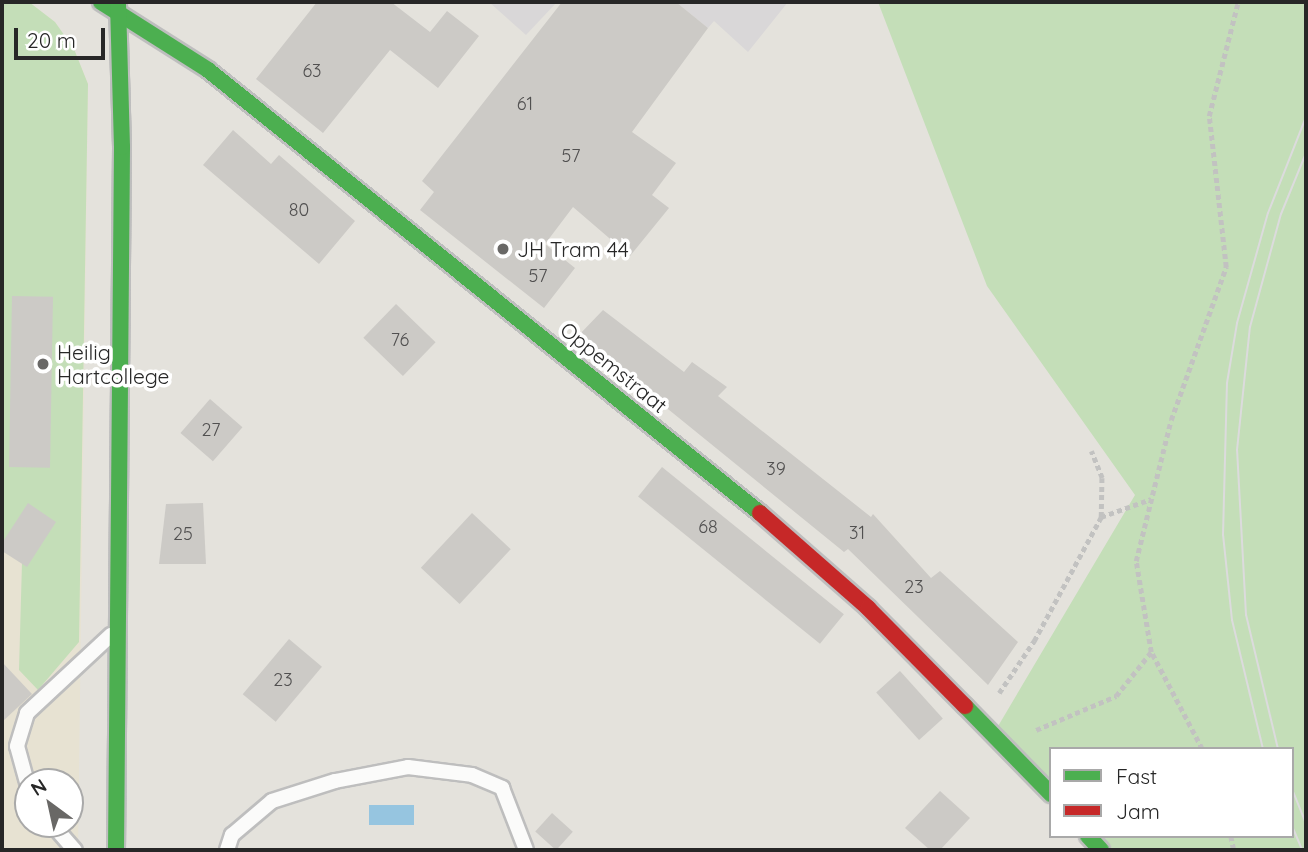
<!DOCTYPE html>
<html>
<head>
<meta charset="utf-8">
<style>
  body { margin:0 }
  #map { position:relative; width:1308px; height:852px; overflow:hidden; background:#e4e2dc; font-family:Quicksand,sans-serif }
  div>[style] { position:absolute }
  .industrial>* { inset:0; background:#d9d7d8 }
  .education>* { inset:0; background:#e7e2d2 }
  .green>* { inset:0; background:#c4deb8 }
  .water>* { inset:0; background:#96c5e0; transform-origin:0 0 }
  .building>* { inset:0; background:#cccac6; transform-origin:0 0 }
  .path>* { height:4.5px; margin-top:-2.25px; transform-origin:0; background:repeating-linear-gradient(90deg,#c2c2c1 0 5px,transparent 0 8.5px) }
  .roads { filter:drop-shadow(2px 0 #bebebe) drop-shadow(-2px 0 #bebebe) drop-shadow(0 2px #bebebe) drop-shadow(0 -2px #bebebe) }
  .lane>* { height:14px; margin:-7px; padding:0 7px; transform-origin:7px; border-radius:7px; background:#fbfbfa }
  .fast>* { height:16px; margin:-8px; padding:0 8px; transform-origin:8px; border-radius:8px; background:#4caf50 }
  .jam>* { height:16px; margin:-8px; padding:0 8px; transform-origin:8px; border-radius:8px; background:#c62828 }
  .tram>* { height:2px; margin:-1px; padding:0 1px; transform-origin:1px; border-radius:1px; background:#dcdbdd }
  .dots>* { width:19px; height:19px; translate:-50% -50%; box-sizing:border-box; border:4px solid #fff; border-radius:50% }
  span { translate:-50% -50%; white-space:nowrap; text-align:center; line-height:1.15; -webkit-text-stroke:7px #fff; paint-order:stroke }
  .number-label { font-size:18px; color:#515050 }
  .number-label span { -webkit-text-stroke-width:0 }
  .poi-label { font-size:21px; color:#272727 }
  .left { translate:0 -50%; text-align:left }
  .street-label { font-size:21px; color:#272727 }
  .frame { position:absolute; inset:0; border:4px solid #272727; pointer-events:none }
  .legend { position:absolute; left:1049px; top:747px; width:245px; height:91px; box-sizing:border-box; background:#fff; border:2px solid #a9a9a9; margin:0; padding:9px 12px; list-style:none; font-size:21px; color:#272727 }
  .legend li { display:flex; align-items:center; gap:14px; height:35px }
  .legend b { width:35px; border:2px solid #a9a9a9 }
  .north { position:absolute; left:14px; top:768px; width:70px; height:70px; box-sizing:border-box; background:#fff; border:2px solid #a9a9a9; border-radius:50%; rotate:327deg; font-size:19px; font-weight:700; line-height:28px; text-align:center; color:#272727 }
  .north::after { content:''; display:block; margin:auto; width:24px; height:32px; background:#696866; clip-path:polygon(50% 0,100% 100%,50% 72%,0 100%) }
  .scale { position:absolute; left:14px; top:28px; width:91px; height:32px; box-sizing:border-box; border:4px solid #272727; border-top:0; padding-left:9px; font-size:21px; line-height:24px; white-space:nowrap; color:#272727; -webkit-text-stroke:5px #fff; paint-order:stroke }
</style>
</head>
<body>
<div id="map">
  <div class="industrial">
    <div style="clip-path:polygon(489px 2px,557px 2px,526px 35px)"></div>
    <div style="clip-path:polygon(676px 2px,788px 2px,748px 52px,714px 21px,708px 28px)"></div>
  </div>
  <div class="education">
    <div style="clip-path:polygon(evenodd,2px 2px,29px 2px,55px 22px,74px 49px,88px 84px,78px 850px,2px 850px,2px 2px,28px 782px,70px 782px,70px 824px,28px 824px,28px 782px)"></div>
  </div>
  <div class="green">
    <div style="clip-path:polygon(2px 2px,29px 2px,55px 22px,74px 49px,88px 84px,79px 642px,38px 690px,19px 670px,22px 562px,2px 547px)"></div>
    <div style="clip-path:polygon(878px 2px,1306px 2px,1306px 850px,1101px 850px,1088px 836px,1292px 836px,1292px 749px,1051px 749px,1051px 794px,994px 733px,1135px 495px,987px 286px)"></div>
  </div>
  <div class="water">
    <div style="left:414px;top:805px;width:20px;height:45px;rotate:90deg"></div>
  </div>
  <div class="building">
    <div style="clip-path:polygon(317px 2px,391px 2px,430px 32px,447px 11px,479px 36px,438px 88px,390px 50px,323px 133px,256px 79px)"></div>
    <div style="clip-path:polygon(562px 2px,676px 2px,708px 28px,632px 132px,676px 163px,652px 195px,669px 208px,630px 256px,573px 207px,545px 244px,575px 268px,544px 308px,420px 210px,434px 192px,422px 181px)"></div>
    <div style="clip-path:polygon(233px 130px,271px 164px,279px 155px,355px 221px,319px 264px,203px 165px)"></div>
    <div style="left:12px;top:296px;width:41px;height:171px;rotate:1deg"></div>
    <div style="left:396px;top:304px;width:55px;height:47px;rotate:44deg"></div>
    <div style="clip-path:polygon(603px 310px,684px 372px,692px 362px,727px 387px,718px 396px,871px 517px,873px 514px,931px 578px,940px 571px,1018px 642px,988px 685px,848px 549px,844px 552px,578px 336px)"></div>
    <div style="left:210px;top:399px;width:43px;height:45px;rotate:41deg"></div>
    <div style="left:662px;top:467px;width:234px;height:38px;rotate:39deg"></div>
    <div style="clip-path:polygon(28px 503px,56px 522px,27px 567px,2px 551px,2px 543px)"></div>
    <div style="clip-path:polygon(203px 503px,206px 564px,159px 564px,166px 504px)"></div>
    <div style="left:472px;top:513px;width:53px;height:75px;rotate:43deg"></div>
    <div style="left:289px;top:639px;width:43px;height:72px;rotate:40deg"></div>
    <div style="clip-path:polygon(2px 662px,32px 694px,2px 722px)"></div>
    <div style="left:900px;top:671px;width:64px;height:32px;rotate:48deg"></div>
    <div style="clip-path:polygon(940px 791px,970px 818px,940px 850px,930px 850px,905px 828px)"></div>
    <div style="left:552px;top:813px;width:28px;height:25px;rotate:42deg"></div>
  </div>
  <div class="path">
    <div style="left:1101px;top:517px;width:53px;rotate:-19.8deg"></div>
    <div style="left:999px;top:693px;width:63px;rotate:-56.1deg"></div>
    <div style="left:1034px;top:641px;width:141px;rotate:-61.6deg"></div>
    <div style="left:1101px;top:517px;width:39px;rotate:-89deg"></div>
    <div style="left:1102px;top:478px;width:29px;rotate:-112deg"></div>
    <div style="left:1036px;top:730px;width:87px;rotate:-23deg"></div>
    <div style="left:1116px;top:696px;width:56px;rotate:-51.5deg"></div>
    <div style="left:1202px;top:749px;width:110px;rotate:-117.7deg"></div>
    <div style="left:1151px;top:652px;width:92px;rotate:-99.4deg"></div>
    <div style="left:1136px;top:561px;width:145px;rotate:-76.1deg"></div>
    <div style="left:1171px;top:420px;width:163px;rotate:-70.2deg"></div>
    <div style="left:1226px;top:267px;width:152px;rotate:-96.4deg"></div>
    <div style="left:1209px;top:116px;width:118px;rotate:-75.7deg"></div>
    <div style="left:1231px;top:836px;width:14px;rotate:78deg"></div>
  </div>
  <div class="roads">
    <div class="lane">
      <div style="left:28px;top:786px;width:41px;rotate:-105.4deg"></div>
      <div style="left:17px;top:746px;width:34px;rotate:-73deg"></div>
      <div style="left:27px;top:713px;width:115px;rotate:-42.9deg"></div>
      <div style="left:52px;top:824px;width:35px;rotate:49deg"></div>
      <div style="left:227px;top:850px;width:16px;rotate:-72deg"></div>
      <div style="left:232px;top:835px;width:52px;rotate:-40.4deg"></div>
      <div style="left:272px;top:801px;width:66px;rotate:-17.6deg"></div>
      <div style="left:335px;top:781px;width:74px;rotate:-10.9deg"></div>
      <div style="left:408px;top:767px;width:64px;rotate:7.1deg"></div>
      <div style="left:472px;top:775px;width:33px;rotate:23deg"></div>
      <div style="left:502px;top:788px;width:66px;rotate:68.8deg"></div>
    </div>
    <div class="fast">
      <div style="left:101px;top:2px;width:127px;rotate:32.4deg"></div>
      <div style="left:208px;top:70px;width:708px;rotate:38.75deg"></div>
      <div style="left:965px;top:706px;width:123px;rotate:45.7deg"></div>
      <div style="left:1088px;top:836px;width:19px;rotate:47deg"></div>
      <div style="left:116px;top:850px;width:703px;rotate:-89.51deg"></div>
      <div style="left:122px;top:147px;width:145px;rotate:-91.6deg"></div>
    </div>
    <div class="jam">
      <div style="left:760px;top:513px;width:144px;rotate:41.3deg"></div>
      <div style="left:868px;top:608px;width:138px;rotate:45.3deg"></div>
    </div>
  </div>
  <div class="tram">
    <div style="left:1263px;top:749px;width:133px;rotate:-103.5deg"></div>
    <div style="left:1232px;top:620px;width:85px;rotate:-96deg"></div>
    <div style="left:1223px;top:535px;width:152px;rotate:-88.5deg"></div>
    <div style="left:1227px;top:383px;width:61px;rotate:-80.5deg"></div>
    <div style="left:1237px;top:323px;width:114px;rotate:-74.3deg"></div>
    <div style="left:1268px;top:213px;width:103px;rotate:-68.4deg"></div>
    <div style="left:1278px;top:749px;width:138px;rotate:-103.4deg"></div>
    <div style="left:1246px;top:615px;width:165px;rotate:-93.1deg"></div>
    <div style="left:1237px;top:450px;width:124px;rotate:-84deg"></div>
    <div style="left:1250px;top:327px;width:117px;rotate:-74.7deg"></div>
    <div style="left:1281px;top:214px;width:66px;rotate:-67.7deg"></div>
    <div style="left:1292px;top:789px;width:38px;rotate:68deg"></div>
    <div style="left:1292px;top:826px;width:26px;rotate:67deg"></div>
  </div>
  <div class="dots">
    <div style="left:503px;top:249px;background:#696866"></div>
    <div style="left:43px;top:364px;background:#696866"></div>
  </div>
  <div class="number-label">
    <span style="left:312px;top:71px">63</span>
    <span style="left:525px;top:104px">61</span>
    <span style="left:571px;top:156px">57</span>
    <span style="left:299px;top:210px">80</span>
    <span style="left:538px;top:276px">57</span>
    <span style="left:400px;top:340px">76</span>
    <span style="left:211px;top:430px">27</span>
    <span style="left:776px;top:469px">39</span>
    <span style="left:708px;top:527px">68</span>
    <span style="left:857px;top:533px">31</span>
    <span style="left:183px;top:534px">25</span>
    <span style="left:914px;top:587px">23</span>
    <span style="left:283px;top:680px">23</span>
  </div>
  <div class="poi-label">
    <span class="left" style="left:517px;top:249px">JH Tram 44</span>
    <span class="left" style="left:57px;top:364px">Heilig<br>Hartcollege</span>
  </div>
  <div class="street-label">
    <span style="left:614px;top:367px;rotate:39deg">Oppemstraat</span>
  </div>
  <div class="frame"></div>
  <ul class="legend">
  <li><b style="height:9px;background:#4caf50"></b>Fast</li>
  <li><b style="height:9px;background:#c62828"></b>Jam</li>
  </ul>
  <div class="north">N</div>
  <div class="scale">20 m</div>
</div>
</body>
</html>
